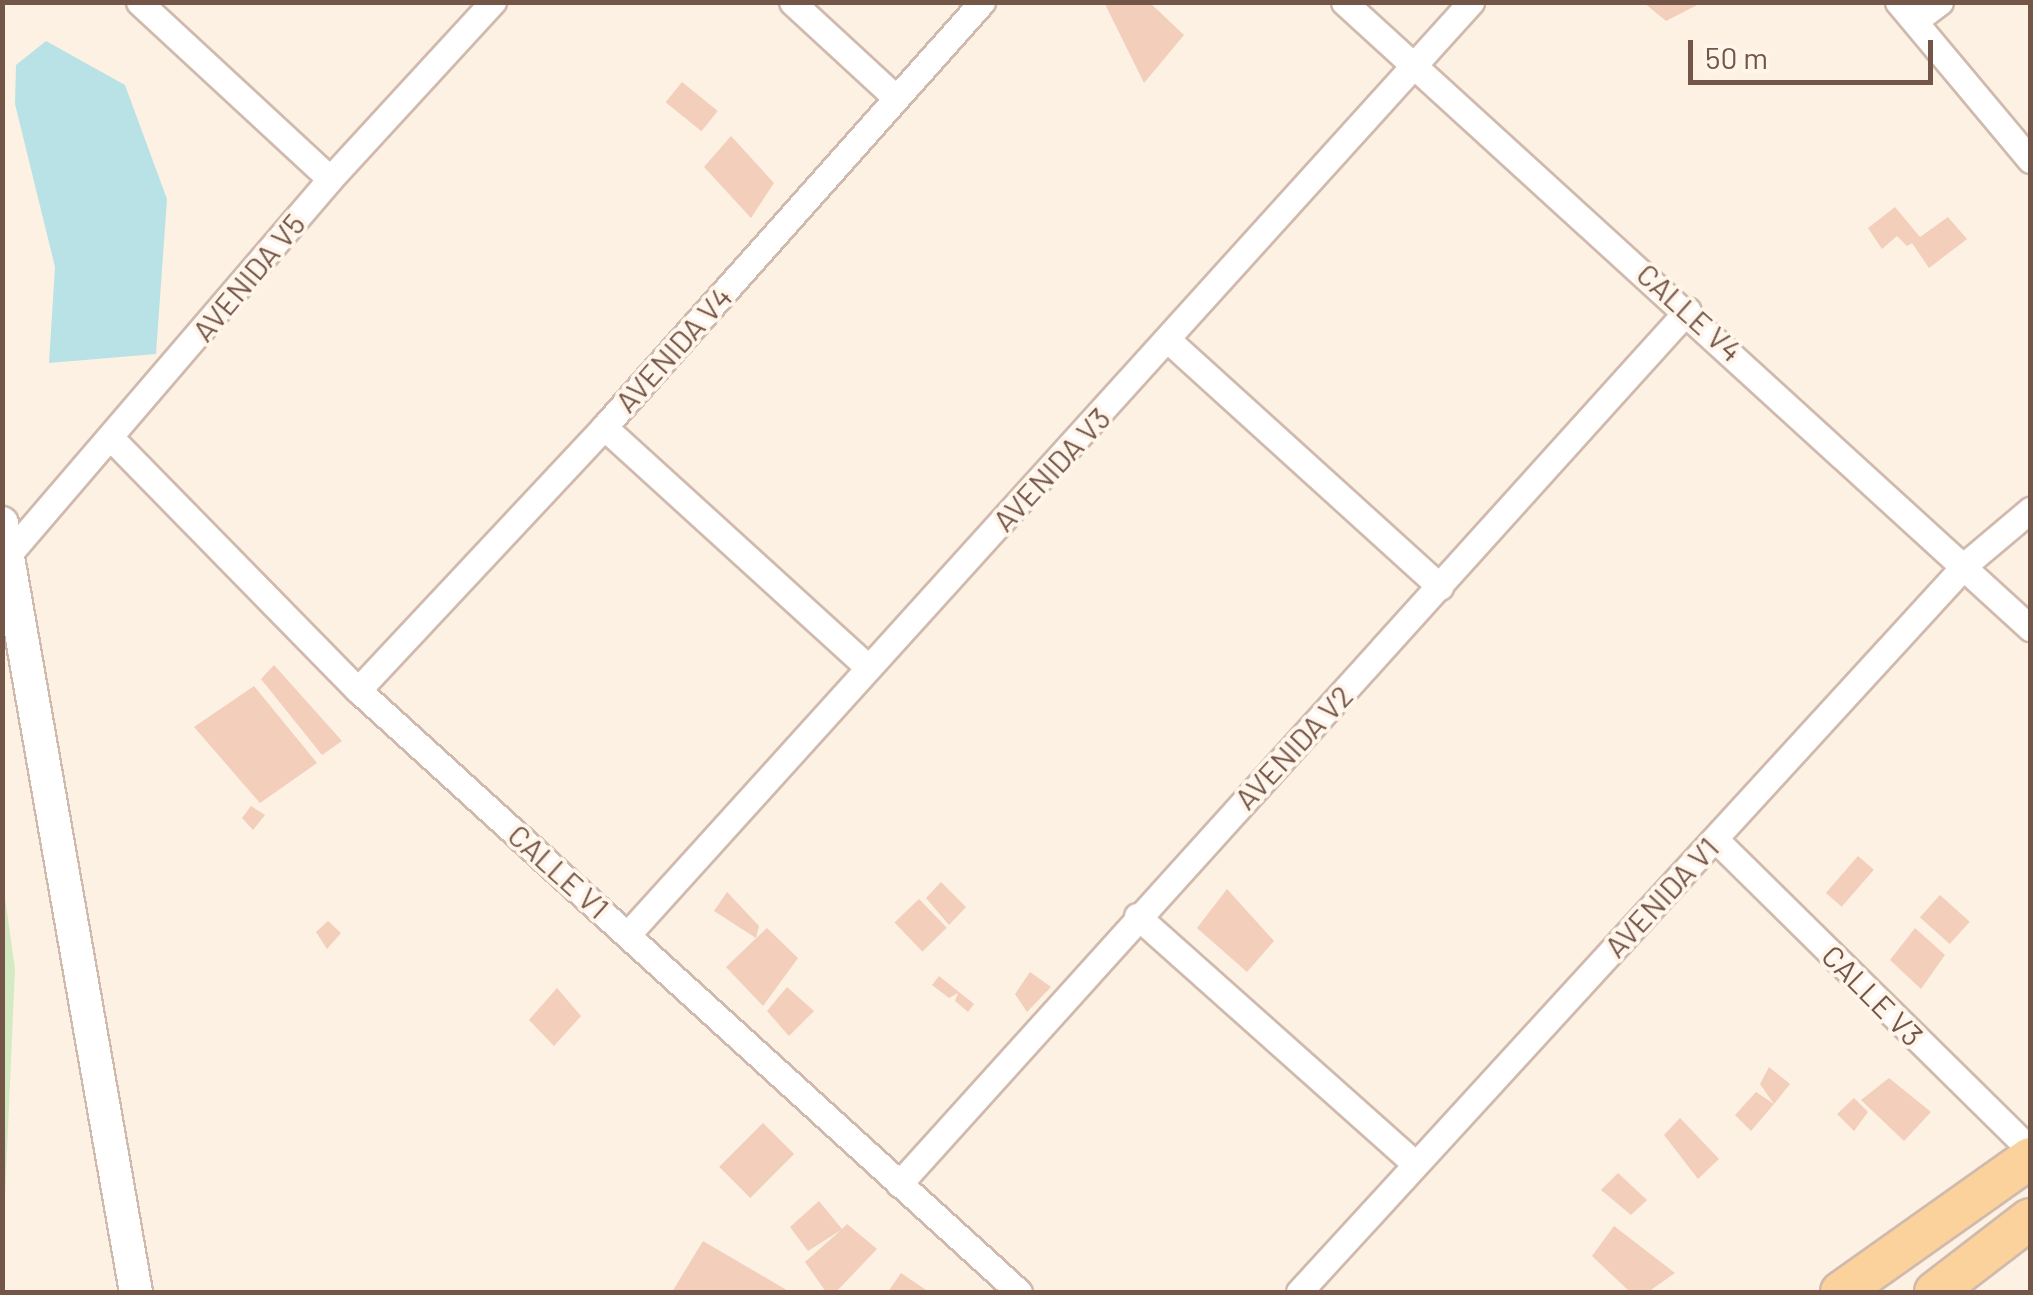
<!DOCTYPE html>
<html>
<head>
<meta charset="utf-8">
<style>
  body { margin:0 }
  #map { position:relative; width:2033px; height:1295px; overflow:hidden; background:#fcf1e3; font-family:Barlow,sans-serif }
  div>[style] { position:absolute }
  .green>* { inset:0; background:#d4eac2 }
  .water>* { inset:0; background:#b8e2e6 }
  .building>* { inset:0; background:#f2cebb; transform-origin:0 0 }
  .roads { filter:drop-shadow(2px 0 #d0baad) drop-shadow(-2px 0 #d0baad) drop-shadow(0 2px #d0baad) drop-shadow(0 -2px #d0baad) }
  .minor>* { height:25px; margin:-12.5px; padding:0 12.5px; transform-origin:12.5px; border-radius:12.5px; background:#fff }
  .tertiary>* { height:32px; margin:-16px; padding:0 16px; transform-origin:16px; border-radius:16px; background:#fff }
  .primary>* { height:40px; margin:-20px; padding:0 20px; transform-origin:20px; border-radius:20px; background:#fbd29c }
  span { translate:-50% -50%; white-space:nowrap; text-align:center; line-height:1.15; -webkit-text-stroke:8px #fff5ea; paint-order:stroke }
  .street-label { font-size:30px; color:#745649 }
  .frame { position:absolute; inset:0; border:5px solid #745649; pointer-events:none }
  .scale { position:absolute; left:1688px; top:40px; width:245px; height:45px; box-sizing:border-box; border:5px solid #745649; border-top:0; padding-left:12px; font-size:30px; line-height:35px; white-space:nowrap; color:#745649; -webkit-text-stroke:8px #fff5ea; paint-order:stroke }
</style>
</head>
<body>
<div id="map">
  <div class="green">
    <div style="clip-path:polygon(3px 884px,15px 969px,3px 1240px,2px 884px)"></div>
  </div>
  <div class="water">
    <div style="clip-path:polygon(46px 41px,125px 85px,167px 199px,156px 354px,49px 363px,55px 267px,15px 104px,16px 65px)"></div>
  </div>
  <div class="building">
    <div style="clip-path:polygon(1104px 2px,1149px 2px,1184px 35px,1144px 83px)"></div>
    <div style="clip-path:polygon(1643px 2px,1695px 2px,1697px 5px,1666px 21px)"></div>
    <div style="left:682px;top:82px;width:46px;height:26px;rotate:39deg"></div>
    <div style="clip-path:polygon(731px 136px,774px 183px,751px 218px,704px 167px)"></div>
    <div style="clip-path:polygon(1895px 207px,1920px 237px,1948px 217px,1967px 239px,1929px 268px,1912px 243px,1907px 246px,1897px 236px,1882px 249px,1868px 228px)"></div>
    <div style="clip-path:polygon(274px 665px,342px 741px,322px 755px,261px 679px)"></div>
    <div style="clip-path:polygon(254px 686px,317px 763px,260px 803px,194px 727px)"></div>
    <div style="clip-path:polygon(251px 806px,265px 815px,253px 830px,242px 818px)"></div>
    <div style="left:1858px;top:856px;width:21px;height:49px;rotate:41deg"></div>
    <div style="clip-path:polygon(941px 882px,966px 907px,949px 925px,926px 898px)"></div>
    <div style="clip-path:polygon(1227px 889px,1274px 941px,1247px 972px,1197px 928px)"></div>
    <div style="clip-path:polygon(727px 892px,759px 926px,756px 938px,714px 911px)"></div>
    <div style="left:1940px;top:895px;width:40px;height:30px;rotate:42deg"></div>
    <div style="left:919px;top:899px;width:40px;height:34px;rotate:46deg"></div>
    <div style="clip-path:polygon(328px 921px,341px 933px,327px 949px,316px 932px)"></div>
    <div style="clip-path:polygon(767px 928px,798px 958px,763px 1006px,726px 967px)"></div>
    <div style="clip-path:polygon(1915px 928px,1945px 955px,1921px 989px,1890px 960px)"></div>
    <div style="clip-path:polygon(1030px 972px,1051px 987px,1027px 1012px,1015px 994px)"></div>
    <div style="clip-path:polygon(939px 976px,974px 1004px,968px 1012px,955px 1001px,958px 993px,949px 998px,932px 985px)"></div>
    <div style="clip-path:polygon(787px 987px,814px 1011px,789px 1036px,767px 1011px)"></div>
    <div style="clip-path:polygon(557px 988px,581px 1016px,554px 1046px,529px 1020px)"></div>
    <div style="clip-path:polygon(1769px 1067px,1790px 1084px,1774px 1104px,1760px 1084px)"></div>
    <div style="clip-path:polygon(1889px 1078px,1931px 1112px,1904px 1141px,1861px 1100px)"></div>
    <div style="clip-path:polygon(1756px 1092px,1774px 1104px,1751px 1131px,1735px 1115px)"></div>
    <div style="clip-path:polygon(1854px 1098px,1868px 1112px,1854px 1131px,1837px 1114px)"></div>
    <div style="clip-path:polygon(1680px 1118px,1719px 1159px,1698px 1179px,1664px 1135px)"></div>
    <div style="left:763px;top:1123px;width:44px;height:62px;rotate:45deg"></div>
    <div style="clip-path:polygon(1618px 1173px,1647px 1200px,1631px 1215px,1601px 1190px)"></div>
    <div style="clip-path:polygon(819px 1201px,842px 1229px,847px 1224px,877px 1249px,836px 1292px,826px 1292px,805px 1262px,841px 1230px,808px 1251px,790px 1227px)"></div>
    <div style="clip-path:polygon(1614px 1226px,1675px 1273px,1648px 1292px,1630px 1292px,1592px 1256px)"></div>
    <div style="clip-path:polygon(703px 1241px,790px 1292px,672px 1292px)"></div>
    <div style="clip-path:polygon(901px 1273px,929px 1292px,888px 1292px)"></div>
  </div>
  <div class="roads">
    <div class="minor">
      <div style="left:139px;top:2px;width:260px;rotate:42.8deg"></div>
      <div style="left:792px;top:2px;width:140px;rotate:42.7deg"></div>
      <div style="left:1344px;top:2px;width:929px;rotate:42.38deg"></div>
      <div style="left:1898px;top:2px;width:206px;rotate:50.1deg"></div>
      <div style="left:1916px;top:20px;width:30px;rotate:-37deg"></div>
      <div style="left:1169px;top:341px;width:366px;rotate:42.2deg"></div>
      <div style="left:604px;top:427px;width:357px;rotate:42.3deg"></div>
      <div style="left:111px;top:438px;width:353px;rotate:45.6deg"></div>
      <div style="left:358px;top:690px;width:894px;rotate:42.33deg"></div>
      <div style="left:8px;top:555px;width:495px;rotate:-49.4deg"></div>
      <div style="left:330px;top:179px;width:241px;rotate:-47.4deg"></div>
      <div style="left:358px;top:690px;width:360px;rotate:-46.9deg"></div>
      <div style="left:604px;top:427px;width:569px;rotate:-48.35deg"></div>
      <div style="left:1715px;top:839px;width:443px;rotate:44.6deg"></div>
      <div style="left:1137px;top:916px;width:371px;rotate:41.7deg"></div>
      <div style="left:628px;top:934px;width:1257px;rotate:-47.87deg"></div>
      <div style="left:899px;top:1184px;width:1177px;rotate:-47.93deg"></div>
      <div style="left:1299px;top:1292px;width:987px;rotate:-47.5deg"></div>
      <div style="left:1966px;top:564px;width:84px;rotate:-40.2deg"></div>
    </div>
    <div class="tertiary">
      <div style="left:2px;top:523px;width:781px;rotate:80.12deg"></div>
    </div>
    <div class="primary">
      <div style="left:1841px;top:1292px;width:232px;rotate:-35.3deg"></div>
      <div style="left:1935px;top:1292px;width:120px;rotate:-37.5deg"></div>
    </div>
  </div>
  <div class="street-label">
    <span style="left:248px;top:277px;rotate:-50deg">AVENIDA V5</span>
    <span style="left:1690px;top:312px;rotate:42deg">CALLE V4</span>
    <span style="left:673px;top:349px;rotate:-48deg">AVENIDA V4</span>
    <span style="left:1051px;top:469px;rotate:-47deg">AVENIDA V3</span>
    <span style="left:1293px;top:747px;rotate:-47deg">AVENIDA V2</span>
    <span style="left:559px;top:871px;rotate:42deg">CALLE V1</span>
    <span style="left:1661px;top:897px;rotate:-47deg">AVENIDA V1</span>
    <span style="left:1873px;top:995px;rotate:45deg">CALLE V3</span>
  </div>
  <div class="frame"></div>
  <div class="scale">50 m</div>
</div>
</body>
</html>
